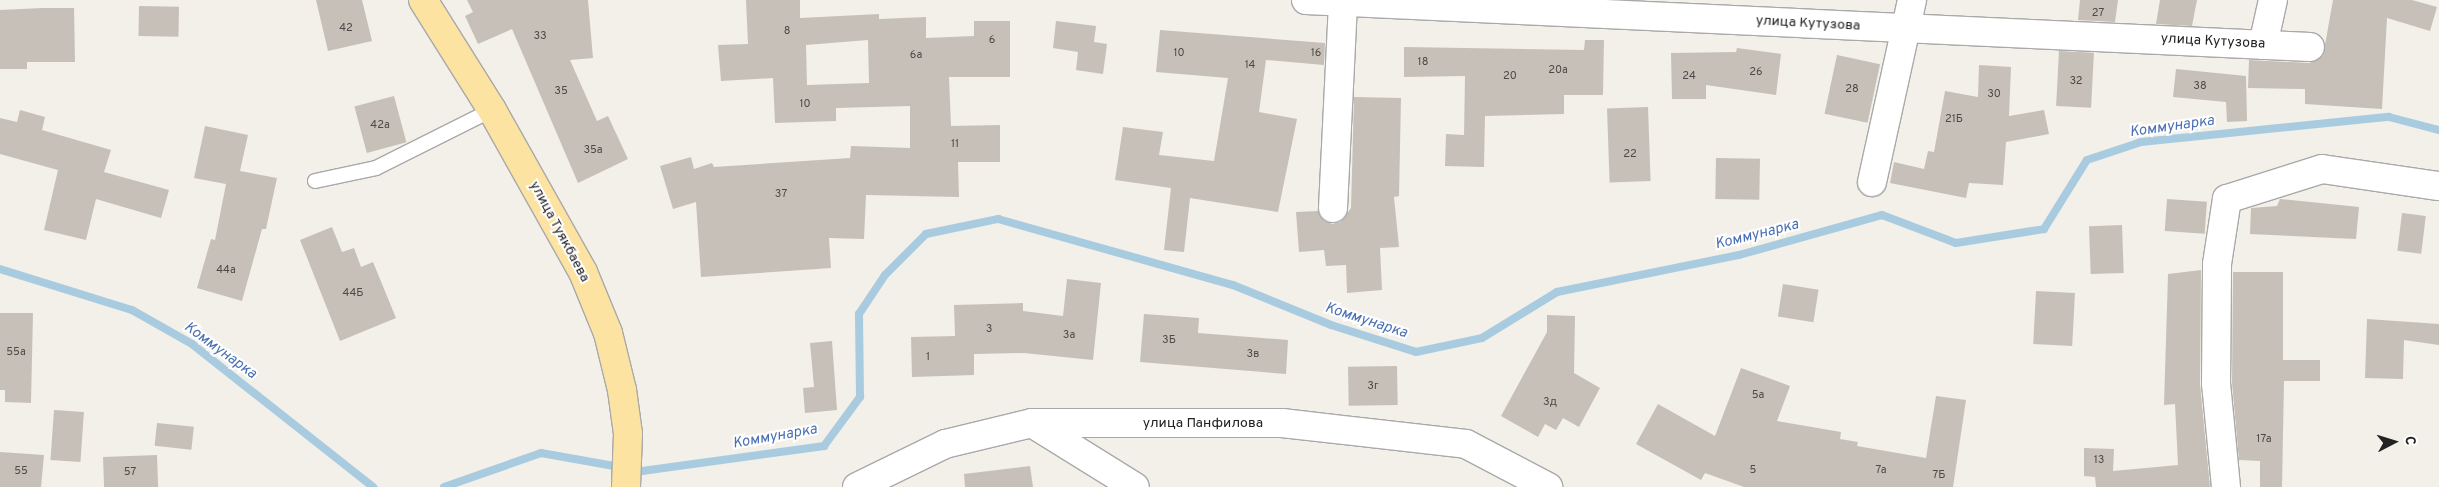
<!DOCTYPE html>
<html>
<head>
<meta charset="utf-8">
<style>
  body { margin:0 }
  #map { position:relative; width:2439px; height:487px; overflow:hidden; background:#f2f0e9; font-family:Overpass,sans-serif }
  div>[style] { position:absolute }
  .stream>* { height:8px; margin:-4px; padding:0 4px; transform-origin:4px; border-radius:4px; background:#a9cbe0 }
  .building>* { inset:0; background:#c7c0b8; transform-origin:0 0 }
  .roads { filter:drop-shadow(1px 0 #a9a9a9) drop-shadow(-1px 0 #a9a9a9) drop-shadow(0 1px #a9a9a9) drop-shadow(0 -1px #a9a9a9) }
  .service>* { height:14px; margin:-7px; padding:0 7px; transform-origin:7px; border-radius:7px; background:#fff }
  .minor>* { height:28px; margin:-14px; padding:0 14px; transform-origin:14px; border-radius:14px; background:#fff }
  .primary>* { height:28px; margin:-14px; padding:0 14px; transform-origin:14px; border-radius:14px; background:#fde3a2 }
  span { translate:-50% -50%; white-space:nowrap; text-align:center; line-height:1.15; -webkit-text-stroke:4px #fff; paint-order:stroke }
  .number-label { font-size:11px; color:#4b4a48 }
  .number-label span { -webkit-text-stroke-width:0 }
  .street-label { font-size:14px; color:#222 }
  .water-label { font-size:15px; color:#4b71b4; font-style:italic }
  .north { position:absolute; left:2369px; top:417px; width:50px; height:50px; -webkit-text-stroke:4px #fff; paint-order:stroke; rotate:85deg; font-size:14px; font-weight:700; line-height:20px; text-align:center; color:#222 }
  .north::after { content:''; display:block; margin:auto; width:18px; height:22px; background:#222; clip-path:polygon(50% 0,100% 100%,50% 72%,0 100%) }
</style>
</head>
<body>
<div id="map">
  <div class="stream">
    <div style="left:0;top:269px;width:138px;rotate:17.3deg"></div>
    <div style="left:132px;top:310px;width:69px;rotate:29.5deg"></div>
    <div style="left:192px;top:344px;width:231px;rotate:38.3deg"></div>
    <div style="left:444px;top:487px;width:103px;rotate:-19.3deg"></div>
    <div style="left:541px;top:453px;width:103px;rotate:10.1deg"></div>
    <div style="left:642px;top:471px;width:184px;rotate:-7.8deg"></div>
    <div style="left:824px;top:446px;width:61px;rotate:-53.7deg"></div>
    <div style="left:860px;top:397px;width:83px;rotate:-90.7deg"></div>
    <div style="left:859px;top:314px;width:47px;rotate:-56.3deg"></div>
    <div style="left:885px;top:275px;width:58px;rotate:-45deg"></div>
    <div style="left:926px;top:234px;width:74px;rotate:-11.8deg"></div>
    <div style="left:998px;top:219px;width:244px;rotate:15.7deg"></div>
    <div style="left:1233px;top:285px;width:106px;rotate:22.2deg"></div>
    <div style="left:1331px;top:325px;width:89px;rotate:17.6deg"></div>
    <div style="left:1416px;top:352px;width:67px;rotate:-12deg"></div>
    <div style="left:1482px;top:338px;width:88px;rotate:-31.5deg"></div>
    <div style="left:1557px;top:292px;width:186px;rotate:-11.5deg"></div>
    <div style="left:1739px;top:255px;width:148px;rotate:-15.6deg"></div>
    <div style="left:1882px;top:215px;width:79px;rotate:20.7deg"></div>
    <div style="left:1956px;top:243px;width:89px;rotate:-9deg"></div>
    <div style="left:2044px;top:229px;width:81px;rotate:-58.1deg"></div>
    <div style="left:2087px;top:160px;width:57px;rotate:-18.4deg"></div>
    <div style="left:2141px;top:142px;width:249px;rotate:-5.8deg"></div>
    <div style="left:2389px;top:117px;width:52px;rotate:14.6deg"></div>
  </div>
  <div class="building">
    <div style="clip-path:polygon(316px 0,362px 0,372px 41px,328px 51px)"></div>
    <div style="clip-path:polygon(467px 0,588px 0,593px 58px,570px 60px,597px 121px,608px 116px,628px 159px,578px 183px,512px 29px,478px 44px,465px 16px,473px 12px)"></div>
    <div style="clip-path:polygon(evenodd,746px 0,800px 0,800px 18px,879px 14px,879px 19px,926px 17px,926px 38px,974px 36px,974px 21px,1010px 21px,1010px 77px,949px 77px,951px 126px,1000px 125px,1000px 162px,958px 162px,959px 197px,866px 195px,864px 239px,829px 238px,831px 268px,701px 277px,696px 202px,673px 209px,660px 166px,691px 157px,694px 169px,712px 163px,714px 167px,850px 158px,851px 146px,910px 148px,910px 106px,836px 108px,836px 121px,775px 123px,773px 78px,721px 81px,718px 45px,748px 44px,746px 0,868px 40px,869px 83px,807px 85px,806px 45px,868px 40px)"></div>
    <div style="clip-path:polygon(2080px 0,2118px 0,2115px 22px,2078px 20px)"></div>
    <div style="clip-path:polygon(2160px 0,2197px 0,2192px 26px,2156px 24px)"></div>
    <div style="clip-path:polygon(2333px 0,2412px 0,2437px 7px,2430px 31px,2387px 18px,2382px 109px,2305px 104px,2305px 89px,2248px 88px,2249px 60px,2309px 63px,2323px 56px)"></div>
    <div style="left:139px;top:6px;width:40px;height:30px;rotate:1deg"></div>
    <div style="clip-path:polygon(43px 8px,74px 8px,75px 62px,27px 62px,27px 69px,0 69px,0 10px)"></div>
    <div style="clip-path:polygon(1056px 21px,1096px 26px,1094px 42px,1107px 44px,1103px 74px,1076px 70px,1078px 52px,1053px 48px)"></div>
    <div style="clip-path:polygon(1160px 30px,1325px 43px,1324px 65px,1266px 60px,1259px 112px,1297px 119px,1278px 212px,1190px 198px,1184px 252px,1164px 250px,1171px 188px,1115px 180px,1123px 127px,1163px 132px,1159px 155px,1214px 161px,1228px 78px,1156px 72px)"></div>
    <div style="clip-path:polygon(1585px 40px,1604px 40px,1603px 95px,1564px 95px,1564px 114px,1485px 116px,1484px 167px,1445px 166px,1446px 134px,1464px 135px,1465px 76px,1404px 77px,1404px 47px,1584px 50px)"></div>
    <div style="clip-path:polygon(1737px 48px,1781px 54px,1776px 95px,1706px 85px,1706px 99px,1672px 99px,1671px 53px,1736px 52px)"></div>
    <div style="left:2059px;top:51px;width:35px;height:55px;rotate:3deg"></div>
    <div style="left:1837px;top:55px;width:44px;height:60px;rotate:12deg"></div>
    <div style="clip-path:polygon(1979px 65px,2011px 67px,2009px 116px,2044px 110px,2049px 134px,2006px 142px,2003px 185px,1969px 183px,1966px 198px,1890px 183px,1894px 162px,1924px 169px,1928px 151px,1934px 152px,1945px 91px,1978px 97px)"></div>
    <div style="clip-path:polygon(2176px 69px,2246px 76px,2247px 121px,2227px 122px,2226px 102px,2173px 97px)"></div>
    <div style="left:394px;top:96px;width:48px;height:41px;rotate:75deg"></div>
    <div style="clip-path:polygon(1354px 97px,1401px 98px,1399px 196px,1394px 197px,1399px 247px,1380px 248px,1382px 290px,1347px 293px,1346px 265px,1326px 266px,1324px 250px,1299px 252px,1296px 212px,1318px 211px,1324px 221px,1333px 224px,1341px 222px,1351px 208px)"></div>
    <div style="left:1648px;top:107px;width:74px;height:41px;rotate:88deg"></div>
    <div style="clip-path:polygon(20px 110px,45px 117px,42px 130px,111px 150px,104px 172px,169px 190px,161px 218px,96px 199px,86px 240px,44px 230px,58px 170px,0 154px,0 118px,17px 122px)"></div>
    <div style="clip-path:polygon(205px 126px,248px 135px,240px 171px,277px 178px,266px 229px,262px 229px,242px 301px,197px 288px,211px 239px,215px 240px,226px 184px,194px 178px)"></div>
    <div style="left:1716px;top:158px;width:44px;height:41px;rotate:1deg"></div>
    <div style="left:2167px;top:199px;width:40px;height:32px;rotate:4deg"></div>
    <div style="clip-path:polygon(2280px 199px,2359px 207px,2356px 239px,2250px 234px,2251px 208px,2277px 206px)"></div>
    <div style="left:2402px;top:213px;width:24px;height:38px;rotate:7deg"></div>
    <div style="left:2122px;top:225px;width:48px;height:33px;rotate:88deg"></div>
    <div style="clip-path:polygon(332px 227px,342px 252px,354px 248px,361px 267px,373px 262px,396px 318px,340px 341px,300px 240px)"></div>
    <div style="clip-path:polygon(2201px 270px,2200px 384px,2210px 487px,2096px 487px,2095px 477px,2084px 476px,2084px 448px,2114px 449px,2113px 471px,2178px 465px,2175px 404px,2164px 405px,2168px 274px)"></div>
    <div style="clip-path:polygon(2233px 272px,2283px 272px,2283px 360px,2320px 360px,2320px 381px,2284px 381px,2282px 487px,2260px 487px,2260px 461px,2239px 460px,2232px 383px)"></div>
    <div style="clip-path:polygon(1067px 279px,1101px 283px,1093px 360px,1024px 353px,974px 354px,974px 375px,912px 377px,911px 337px,955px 336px,954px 305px,1023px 303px,1023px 311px,1063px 316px)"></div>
    <div style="left:1783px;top:284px;width:36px;height:33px;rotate:9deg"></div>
    <div style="left:2036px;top:291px;width:39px;height:53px;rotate:3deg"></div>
    <div style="clip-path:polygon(0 313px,33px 313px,31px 403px,5px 402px,5px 390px,0 390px)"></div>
    <div style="clip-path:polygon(1144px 314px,1199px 318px,1198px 333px,1288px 340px,1286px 374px,1140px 362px)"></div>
    <div style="clip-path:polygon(1547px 315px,1575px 316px,1574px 373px,1600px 388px,1579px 427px,1563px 418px,1556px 430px,1545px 424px,1538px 437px,1501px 416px,1547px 332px)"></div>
    <div style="clip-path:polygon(2367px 319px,2439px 324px,2439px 345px,2404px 340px,2403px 379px,2365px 378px)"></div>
    <div style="clip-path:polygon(832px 341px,837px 410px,805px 413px,803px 388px,814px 387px,810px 343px)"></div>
    <div style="left:1397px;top:366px;width:39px;height:49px;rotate:89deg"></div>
    <div style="clip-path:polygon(1741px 368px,1790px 386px,1777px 421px,1841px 432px,1840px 439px,1858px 442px,1857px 446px,1926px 458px,1936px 396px,1966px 400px,1953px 487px,1744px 487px,1705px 473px,1701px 480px,1636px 444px,1658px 404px,1715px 436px)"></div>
    <div style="left:54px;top:410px;width:30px;height:50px;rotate:4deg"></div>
    <div style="left:157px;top:423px;width:37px;height:23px;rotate:6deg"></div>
    <div style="clip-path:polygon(0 452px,44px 455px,41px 487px,0 487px)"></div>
    <div style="left:157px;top:455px;width:32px;height:54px;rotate:88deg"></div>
    <div style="clip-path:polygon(1030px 466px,1033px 487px,965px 487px,964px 474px)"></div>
  </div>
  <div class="roads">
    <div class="service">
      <div style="left:315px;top:181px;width:62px;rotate:-12deg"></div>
      <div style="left:376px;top:168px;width:130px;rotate:-26.6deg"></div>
    </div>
    <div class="minor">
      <div style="left:1306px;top:0;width:1005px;rotate:2.68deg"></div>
      <div style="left:2263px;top:45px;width:46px;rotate:-77.5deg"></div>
      <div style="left:1872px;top:182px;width:186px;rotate:-77.6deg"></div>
      <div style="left:1333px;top:208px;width:208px;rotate:-87.2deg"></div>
      <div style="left:1032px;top:423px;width:121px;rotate:31.9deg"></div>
      <div style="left:857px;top:487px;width:98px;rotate:-26deg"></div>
      <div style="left:945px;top:444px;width:89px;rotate:-13.6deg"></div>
      <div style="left:1032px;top:423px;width:250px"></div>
      <div style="left:1282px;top:423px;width:185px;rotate:6.5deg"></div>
      <div style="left:1466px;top:444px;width:93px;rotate:27.7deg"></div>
      <div style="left:2226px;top:487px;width:103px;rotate:-95.5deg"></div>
      <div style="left:2216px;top:384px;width:120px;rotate:-89.5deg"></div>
      <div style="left:2217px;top:264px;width:66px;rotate:-81.3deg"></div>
      <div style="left:2227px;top:199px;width:100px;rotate:-17.5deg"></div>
      <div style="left:2322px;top:169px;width:118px;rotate:8.3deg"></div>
    </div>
    <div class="primary">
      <div style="left:423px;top:0;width:130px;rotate:57.9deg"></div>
      <div style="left:492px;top:110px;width:186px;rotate:60.7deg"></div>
      <div style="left:583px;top:272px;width:66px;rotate:67.7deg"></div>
      <div style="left:608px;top:333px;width:59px;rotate:76.2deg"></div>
      <div style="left:622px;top:390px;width:44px;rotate:82.2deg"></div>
      <div style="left:628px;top:434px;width:53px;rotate:92.2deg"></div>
    </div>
  </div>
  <div class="number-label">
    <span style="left:2098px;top:13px">27</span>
    <span style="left:346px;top:28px">42</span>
    <span style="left:787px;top:31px">8</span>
    <span style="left:540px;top:36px">33</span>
    <span style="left:992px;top:40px">6</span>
    <span style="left:1179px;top:53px">10</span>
    <span style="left:1316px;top:53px">16</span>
    <span style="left:916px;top:55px">6а</span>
    <span style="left:1423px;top:62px">18</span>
    <span style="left:1250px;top:65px">14</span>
    <span style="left:1558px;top:70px">20а</span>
    <span style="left:1756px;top:72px">26</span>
    <span style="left:1510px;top:76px">20</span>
    <span style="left:1689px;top:76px">24</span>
    <span style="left:2076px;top:81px">32</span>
    <span style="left:2200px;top:86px">38</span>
    <span style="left:1852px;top:89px">28</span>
    <span style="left:561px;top:91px">35</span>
    <span style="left:1994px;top:94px">30</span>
    <span style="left:805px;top:104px">10</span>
    <span style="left:1954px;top:119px">21Б</span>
    <span style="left:380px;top:125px">42а</span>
    <span style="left:955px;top:144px">11</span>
    <span style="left:593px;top:150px">35а</span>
    <span style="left:1630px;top:154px">22</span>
    <span style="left:781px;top:194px">37</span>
    <span style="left:226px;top:270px">44а</span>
    <span style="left:353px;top:293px">44Б</span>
    <span style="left:989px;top:329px">3</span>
    <span style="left:1069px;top:335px">3а</span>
    <span style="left:1169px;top:340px">3Б</span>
    <span style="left:16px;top:352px">55а</span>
    <span style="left:1253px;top:354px">3в</span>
    <span style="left:928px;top:357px">1</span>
    <span style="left:1373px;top:386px">3г</span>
    <span style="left:1758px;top:395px">5а</span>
    <span style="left:1550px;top:402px">3д</span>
    <span style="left:2264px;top:439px">17а</span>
    <span style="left:2099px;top:460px">13</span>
    <span style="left:1753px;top:470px">5</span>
    <span style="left:1881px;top:470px">7а</span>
    <span style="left:21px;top:471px">55</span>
    <span style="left:130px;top:472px">57</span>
    <span style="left:1939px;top:475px">7Б</span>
  </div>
  <div class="street-label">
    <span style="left:1808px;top:24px;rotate:3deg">улица Кутузова</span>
    <span style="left:2213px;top:42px;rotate:3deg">улица Кутузова</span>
    <span style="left:559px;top:232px;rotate:62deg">улица Туякбаева</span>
    <span style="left:1203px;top:424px">улица Панфилова</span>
  </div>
  <div class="water-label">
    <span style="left:2172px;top:127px;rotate:-8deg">Коммунарка</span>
    <span style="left:1757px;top:235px;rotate:-14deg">Коммунарка</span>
    <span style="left:1366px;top:321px;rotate:18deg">Коммунарка</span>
    <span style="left:220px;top:351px;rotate:36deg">Коммунарка</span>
    <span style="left:775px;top:437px;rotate:-10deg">Коммунарка</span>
  </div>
  <div class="north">С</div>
</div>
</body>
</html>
